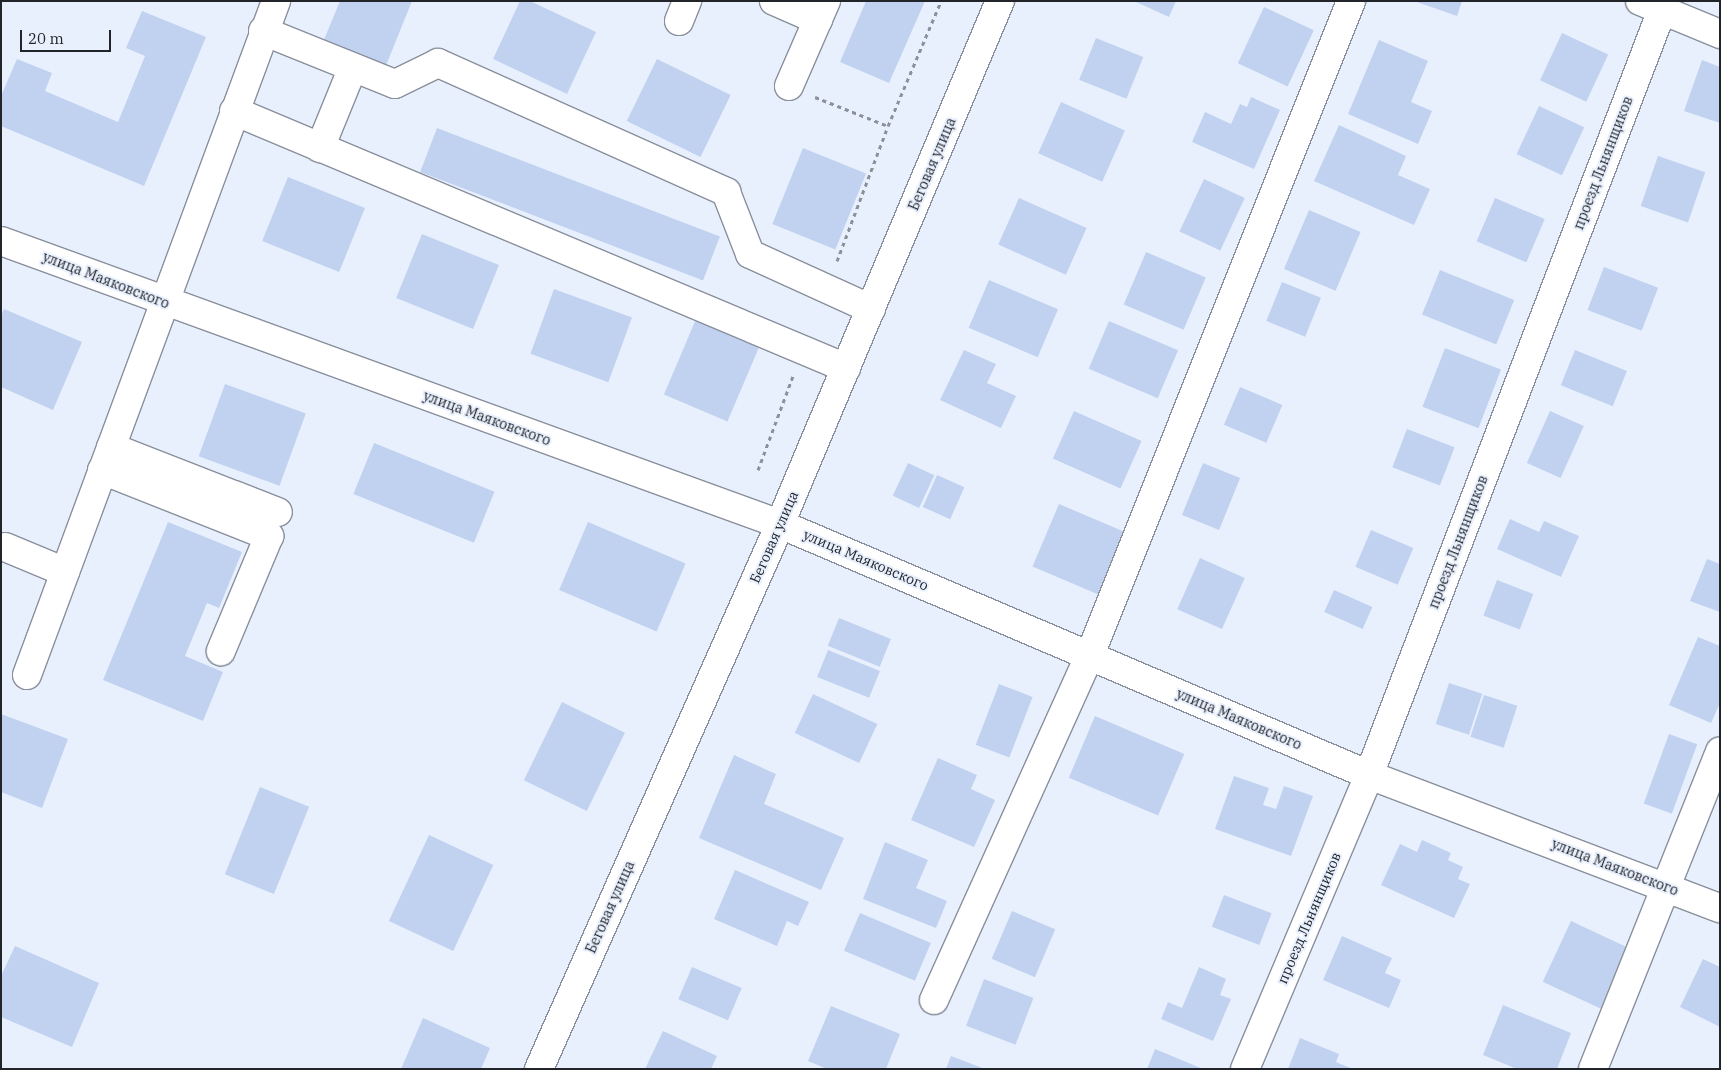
<!DOCTYPE html>
<html>
<head>
<meta charset="utf-8">
<style>
  body { margin:0 }
  #map { position:relative; width:1721px; height:1070px; overflow:hidden; background:#e8f0fd; font-family:"IBM Plex Serif",serif }
  div>[style] { position:absolute }
  .building>* { inset:0; background:#c1d2f0; transform-origin:0 0 }
  .path>* { height:3px; margin-top:-1.5px; transform-origin:0; background:repeating-linear-gradient(90deg,#8b919a 0 4px,transparent 0 8px) }
  .roads { filter:drop-shadow(1px 0 #898f9c) drop-shadow(-1px 0 #898f9c) drop-shadow(0 1px #898f9c) drop-shadow(0 -1px #898f9c) }
  .minor>* { height:28px; margin:-14px; padding:0 14px; transform-origin:14px; border-radius:14px; background:#fff }
  span { translate:-50% -50%; white-space:nowrap; text-align:center; line-height:1.15; -webkit-text-stroke:4px #e8f0fd; paint-order:stroke }
  .street-label { font-size:14px; color:#212429 }
  .frame { position:absolute; inset:0; border:2px solid #212429; pointer-events:none }
  .scale { position:absolute; left:20px; top:30px; width:91px; height:22px; box-sizing:border-box; border:2px solid #212429; border-top:0; padding-left:6px; font-size:15px; line-height:18px; white-space:nowrap; color:#212429; -webkit-text-stroke:4px #e8f0fd; paint-order:stroke }
</style>
</head>
<body>
<div id="map">
  <div class="building">
    <div style="clip-path:polygon(340px 1px,412px 1px,385px 68px,323px 42px)"></div>
    <div style="clip-path:polygon(520px 1px,530px 1px,596px 32px,567px 94px,493px 59px)"></div>
    <div style="clip-path:polygon(866px 1px,925px 1px,889px 83px,840px 62px)"></div>
    <div style="clip-path:polygon(1134px 1px,1176px 1px,1169px 17px)"></div>
    <div style="clip-path:polygon(1414px 1px,1462px 1px,1457px 16px)"></div>
    <div style="left:1264px;top:7px;width:55px;height:62px;rotate:25deg"></div>
    <div style="clip-path:polygon(142px 11px,206px 37px,144px 186px,1px 126px,1px 96px,17px 59px,52px 73px,45px 91px,118px 122px,145px 56px,126px 48px)"></div>
    <div style="left:1562px;top:33px;width:51px;height:52px;rotate:25deg"></div>
    <div style="left:1096px;top:38px;width:51px;height:45px;rotate:22deg"></div>
    <div style="clip-path:polygon(1379px 40px,1428px 61px,1411px 102px,1432px 111px,1418px 144px,1348px 114px)"></div>
    <div style="left:657px;top:59px;width:82px;height:69px;rotate:26deg"></div>
    <div style="clip-path:polygon(1702px 60px,1720px 67px,1720px 123px,1684px 111px)"></div>
    <div style="clip-path:polygon(1251px 97px,1280px 110px,1254px 169px,1192px 142px,1205px 112px,1231px 124px,1240px 104px,1247px 107px)"></div>
    <div style="left:1061px;top:102px;width:70px;height:56px;rotate:24deg"></div>
    <div style="left:1539px;top:106px;width:50px;height:53px;rotate:25deg"></div>
    <div style="clip-path:polygon(1339px 125px,1406px 156px,1398px 175px,1430px 189px,1414px 225px,1314px 181px)"></div>
    <div style="left:437px;top:128px;width:303px;height:47px;rotate:21deg"></div>
    <div style="left:803px;top:148px;width:68px;height:82px;rotate:22deg"></div>
    <div style="left:1658px;top:156px;width:50px;height:53px;rotate:19deg"></div>
    <div style="left:288px;top:177px;width:83px;height:69px;rotate:22deg"></div>
    <div style="left:1204px;top:179px;width:45px;height:58px;rotate:25deg"></div>
    <div style="left:1019px;top:198px;width:74px;height:51px;rotate:24deg"></div>
    <div style="left:1495px;top:198px;width:54px;height:47px;rotate:23deg"></div>
    <div style="left:1309px;top:210px;width:56px;height:64px;rotate:23deg"></div>
    <div style="left:422px;top:234px;width:83px;height:69px;rotate:22deg"></div>
    <div style="left:1146px;top:252px;width:65px;height:57px;rotate:23deg"></div>
    <div style="left:1604px;top:267px;width:58px;height:46px;rotate:21deg"></div>
    <div style="left:1440px;top:270px;width:80px;height:48px;rotate:22deg"></div>
    <div style="left:989px;top:280px;width:75px;height:52px;rotate:23deg"></div>
    <div style="left:1282px;top:282px;width:42px;height:42px;rotate:22deg"></div>
    <div style="left:554px;top:289px;width:83px;height:69px;rotate:20deg"></div>
    <div style="clip-path:polygon(4px 309px,82px 342px,53px 410px,1px 387px,1px 316px)"></div>
    <div style="left:696px;top:319px;width:69px;height:82px;rotate:23deg"></div>
    <div style="left:1109px;top:321px;width:75px;height:52px;rotate:23deg"></div>
    <div style="left:1445px;top:348px;width:60px;height:63px;rotate:21deg"></div>
    <div style="clip-path:polygon(964px 350px,996px 364px,987px 383px,1016px 396px,1001px 428px,940px 400px)"></div>
    <div style="left:1575px;top:350px;width:56px;height:38px;rotate:22deg"></div>
    <div style="left:225px;top:384px;width:86px;height:77px;rotate:20deg"></div>
    <div style="left:1240px;top:387px;width:46px;height:41px;rotate:23deg"></div>
    <div style="left:1074px;top:411px;width:74px;height:52px;rotate:24deg"></div>
    <div style="left:1550px;top:411px;width:37px;height:57px;rotate:24deg"></div>
    <div style="left:1407px;top:429px;width:51px;height:41px;rotate:21deg"></div>
    <div style="left:374px;top:443px;width:130px;height:55px;rotate:22deg"></div>
    <div style="left:908px;top:463px;width:29px;height:36px;rotate:25deg"></div>
    <div style="left:1203px;top:463px;width:40px;height:56px;rotate:22deg"></div>
    <div style="left:937px;top:475px;width:30px;height:35px;rotate:24deg"></div>
    <div style="left:1059px;top:504px;width:71px;height:68px;rotate:23deg"></div>
    <div style="clip-path:polygon(1510px 519px,1539px 532px,1544px 521px,1579px 536px,1561px 577px,1497px 549px)"></div>
    <div style="clip-path:polygon(168px 522px,242px 552px,219px 608px,207px 603px,185px 656px,223px 672px,203px 721px,103px 680px)"></div>
    <div style="left:588px;top:522px;width:106px;height:74px;rotate:23deg"></div>
    <div style="left:1371px;top:530px;width:46px;height:40px;rotate:23deg"></div>
    <div style="left:1200px;top:558px;width:49px;height:56px;rotate:24deg"></div>
    <div style="clip-path:polygon(1707px 559px,1720px 564px,1720px 612px,1690px 601px)"></div>
    <div style="left:1497px;top:580px;width:39px;height:38px;rotate:21deg"></div>
    <div style="left:1334px;top:590px;width:42px;height:24px;rotate:24deg"></div>
    <div style="left:839px;top:618px;width:56px;height:30px;rotate:22deg"></div>
    <div style="clip-path:polygon(1698px 637px,1720px 646px,1720px 703px,1711px 723px,1669px 705px)"></div>
    <div style="left:828px;top:650px;width:56px;height:29px;rotate:22deg"></div>
    <div style="left:1449px;top:683px;width:35px;height:43px;rotate:18deg"></div>
    <div style="left:999px;top:684px;width:36px;height:65px;rotate:21deg"></div>
    <div style="left:813px;top:694px;width:71px;height:43px;rotate:25deg"></div>
    <div style="left:1484px;top:695px;width:35px;height:44px;rotate:18deg"></div>
    <div style="left:562px;top:702px;width:70px;height:87px;rotate:26deg"></div>
    <div style="clip-path:polygon(1px 714px,68px 739px,42px 808px,1px 792px)"></div>
    <div style="left:1095px;top:716px;width:97px;height:67px;rotate:23deg"></div>
    <div style="left:1669px;top:734px;width:30px;height:74px;rotate:20deg"></div>
    <div style="clip-path:polygon(734px 755px,776px 774px,764px 804px,844px 838px,821px 890px,699px 838px)"></div>
    <div style="clip-path:polygon(938px 758px,977px 775px,971px 789px,995px 800px,974px 847px,911px 820px)"></div>
    <div style="clip-path:polygon(1234px 776px,1269px 788px,1263px 805px,1276px 809px,1284px 786px,1313px 796px,1291px 856px,1215px 829px)"></div>
    <div style="left:260px;top:787px;width:53px;height:94px;rotate:22deg"></div>
    <div style="left:429px;top:835px;width:71px;height:95px;rotate:25deg"></div>
    <div style="clip-path:polygon(1422px 840px,1451px 853px,1448px 860px,1463px 867px,1458px 879px,1470px 884px,1454px 918px,1381px 885px,1400px 844px,1417px 852px)"></div>
    <div style="clip-path:polygon(885px 842px,928px 860px,916px 888px,947px 901px,936px 928px,863px 899px)"></div>
    <div style="clip-path:polygon(735px 870px,809px 902px,798px 926px,787px 921px,777px 946px,714px 919px)"></div>
    <div style="left:1224px;top:895px;width:51px;height:34px;rotate:21deg"></div>
    <div style="left:1012px;top:911px;width:47px;height:52px;rotate:23deg"></div>
    <div style="left:860px;top:913px;width:77px;height:41px;rotate:23deg"></div>
    <div style="left:1571px;top:921px;width:66px;height:67px;rotate:25deg"></div>
    <div style="clip-path:polygon(1342px 936px,1392px 958px,1385px 973px,1401px 980px,1389px 1008px,1323px 980px)"></div>
    <div style="clip-path:polygon(15px 946px,99px 983px,72px 1047px,1px 1017px,1px 976px)"></div>
    <div style="clip-path:polygon(1703px 959px,1720px 967px,1720px 1027px,1680px 1007px)"></div>
    <div style="left:692px;top:967px;width:54px;height:35px;rotate:23deg"></div>
    <div style="clip-path:polygon(1199px 967px,1226px 979px,1220px 995px,1231px 999px,1213px 1041px,1161px 1019px,1168px 1002px,1182px 1008px)"></div>
    <div style="left:984px;top:979px;width:53px;height:50px;rotate:21deg"></div>
    <div style="clip-path:polygon(1503px 1005px,1571px 1033px,1557px 1069px,1517px 1069px,1483px 1055px)"></div>
    <div style="clip-path:polygon(831px 1006px,900px 1034px,886px 1069px,827px 1069px,808px 1061px)"></div>
    <div style="clip-path:polygon(423px 1018px,490px 1048px,481px 1069px,401px 1069px)"></div>
    <div style="clip-path:polygon(663px 1031px,717px 1056px,711px 1069px,645px 1069px)"></div>
    <div style="clip-path:polygon(1300px 1038px,1339px 1054px,1336px 1062px,1353px 1069px,1288px 1069px)"></div>
    <div style="clip-path:polygon(1155px 1049px,1203px 1069px,1147px 1069px)"></div>
    <div style="clip-path:polygon(951px 1056px,985px 1069px,946px 1069px)"></div>
  </div>
  <div class="path">
    <div style="left:815px;top:97px;width:79px;rotate:21.7deg"></div>
    <div style="left:837px;top:261px;width:144px;rotate:-69.3deg"></div>
    <div style="left:888px;top:126px;width:136px;rotate:-67deg"></div>
    <div style="left:758px;top:470px;width:100px;rotate:-69.6deg"></div>
  </div>
  <div class="roads">
    <div class="minor">
      <div style="left:774px;top:1px;width:48px;rotate:23.4deg"></div>
      <div style="left:1640px;top:1px;width:87px;rotate:22.4deg"></div>
      <div style="left:679px;top:21px;width:22px;rotate:-68deg"></div>
      <div style="left:263px;top:31px;width:142px;rotate:21.9deg"></div>
      <div style="left:395px;top:84px;width:48px;rotate:-26deg"></div>
      <div style="left:438px;top:63px;width:316px;rotate:24.1deg"></div>
      <div style="left:726px;top:192px;width:66px;rotate:68.8deg"></div>
      <div style="left:750px;top:254px;width:133px;rotate:24.4deg"></div>
      <div style="left:789px;top:86px;width:93px;rotate:-66.5deg"></div>
      <div style="left:234px;top:111px;width:664px;rotate:22.78deg"></div>
      <div style="left:320px;top:148px;width:87px;rotate:-67.8deg"></div>
      <div style="left:1px;top:241px;width:829px;rotate:19.97deg"></div>
      <div style="left:780px;top:524px;width:640px;rotate:23.08deg"></div>
      <div style="left:1369px;top:775px;width:375px;rotate:20.8deg"></div>
      <div style="left:111px;top:447px;width:179px;rotate:21.3deg"></div>
      <div style="left:102px;top:470px;width:180px;rotate:21.6deg"></div>
      <div style="left:269px;top:536px;width:125px;rotate:112.7deg"></div>
      <div style="left:5px;top:547px;width:65px;rotate:22.6deg"></div>
      <div style="left:27px;top:675px;width:719px;rotate:-69.72deg"></div>
      <div style="left:934px;top:1000px;width:379px;rotate:-65.7deg"></div>
      <div style="left:1090px;top:655px;width:704px;rotate:-68.24deg"></div>
      <div style="left:539px;top:1069px;width:596px;rotate:-66.14deg"></div>
      <div style="left:780px;top:524px;width:567px;rotate:-67.19deg"></div>
      <div style="left:1245px;top:1069px;width:319px;rotate:-67.1deg"></div>
      <div style="left:1369px;top:775px;width:819px;rotate:-69.04deg"></div>
      <div style="left:1593px;top:1069px;width:342px;rotate:-68.2deg"></div>
    </div>
  </div>
  <div class="street-label">
    <span style="left:1603px;top:163px;rotate:-69deg">проезд Льнянщиков</span>
    <span style="left:932px;top:164px;rotate:-67deg">Беговая улица</span>
    <span style="left:106px;top:280px;rotate:21deg">улица Маяковского</span>
    <span style="left:487px;top:418px;rotate:20deg">улица Маяковского</span>
    <span style="left:774px;top:537px;rotate:-66deg">Беговая улица</span>
    <span style="left:1458px;top:542px;rotate:-69deg">проезд Льнянщиков</span>
    <span style="left:866px;top:560px;rotate:23deg">улица Маяковского</span>
    <span style="left:1239px;top:719px;rotate:23deg">улица Маяковского</span>
    <span style="left:1615px;top:867px;rotate:21deg">улица Маяковского</span>
    <span style="left:610px;top:907px;rotate:-66deg">Беговая улица</span>
    <span style="left:1309px;top:918px;rotate:-67deg">проезд Льнянщиков</span>
  </div>
  <div class="frame"></div>
  <div class="scale">20 m</div>
</div>
</body>
</html>
